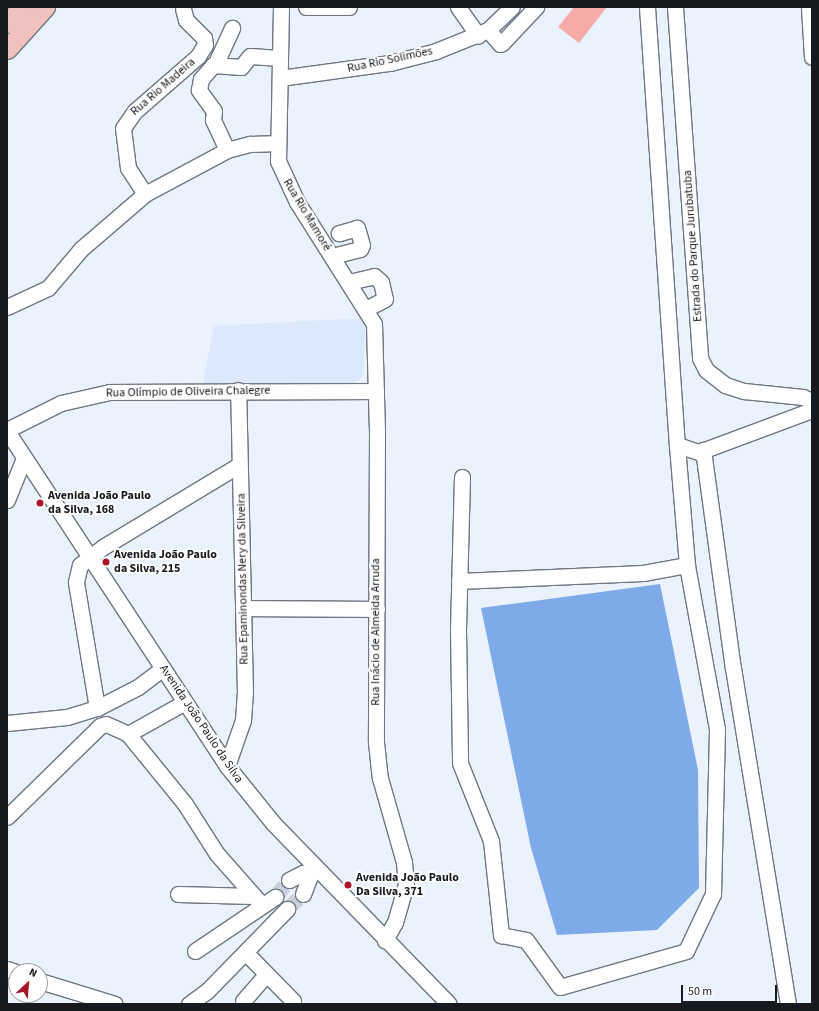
<!DOCTYPE html>
<html>
<head>
<meta charset="utf-8">
<style>
  body { margin:0 }
  #map { position:relative; width:819px; height:1011px; overflow:hidden; background:#eaf2fe; font-family:"Source Sans 3",sans-serif }
  div>[style] { position:absolute }
  .built>* { inset:0; background:#dce8fb }
  .green>* { inset:0; background:#f7aba9 }
  .water>* { inset:0; background:#7faae9 }
  .minor-tunnel>* { height:15px; margin-top:-7.5px; transform-origin:0; background:repeating-linear-gradient(90deg,#cad1dc 0 15px,transparent 0 23px) }
  .roads { filter:drop-shadow(1px 0 #6f7681) drop-shadow(-1px 0 #6f7681) drop-shadow(0 1px #6f7681) drop-shadow(0 -1px #6f7681) }
  .minor>* { height:15px; margin:-7.5px; padding:0 7.5px; transform-origin:7.5px; border-radius:7.5px; background:#fff }
  .major>* { height:19px; margin:-9.5px; padding:0 9.5px; transform-origin:9.5px; border-radius:9.5px; background:#f1c1c0 }
  .dots>* { width:11px; height:11px; translate:-50% -50%; box-sizing:border-box; border:2px solid #fff; border-radius:50% }
  span { translate:-50% -50%; white-space:nowrap; text-align:center; line-height:1.15; -webkit-text-stroke:4px #fff; paint-order:stroke }
  .street-label { font-size:12px; color:#16191d }
  .poi-label { font-size:12px; color:#16191d; font-weight:700 }
  .left { translate:0 -50%; text-align:left }
  .frame { position:absolute; inset:0; border:8px solid #16191d; pointer-events:none }
  .north { position:absolute; left:8px; top:963px; width:40px; height:40px; box-sizing:border-box; background:#fff; border:1px solid #a2a3a5; border-radius:50%; rotate:26deg; font-size:11px; font-weight:700; line-height:16px; text-align:center; color:#16191d }
  .north::after { content:''; display:block; margin:auto; width:14px; height:18px; background:#ab152c; clip-path:polygon(50% 0,100% 100%,50% 72%,0 100%) }
  .scale { position:absolute; left:681px; top:985px; width:96px; height:18px; box-sizing:border-box; border:2px solid #16191d; border-top:0; padding-left:5px; font-size:12px; line-height:14px; white-space:nowrap; color:#16191d; -webkit-text-stroke:3px #fff; paint-order:stroke }
</style>
</head>
<body>
<div id="map">
  <div class="built">
    <div style="clip-path:polygon(363px 318px,366px 321px,363px 376px,354px 384px,203px 383px,214px 326px)"></div>
  </div>
  <div class="green">
    <div style="clip-path:polygon(574px 7px,607px 7px,579px 43px,558px 27px)"></div>
  </div>
  <div class="water">
    <div style="clip-path:polygon(660px 584px,698px 770px,699px 888px,657px 930px,557px 935px,531px 848px,481px 608px)"></div>
  </div>
  <div class="minor-tunnel">
    <div style="left:275px;top:897px;width:22px;rotate:-51deg"></div>
    <div style="left:287px;top:909px;width:22px;rotate:-43deg"></div>
  </div>
  <div class="roads">
    <div class="minor">
      <div style="left:281px;top:7px;width:154px;rotate:91.1deg"></div>
      <div style="left:278px;top:161px;width:45px;rotate:65.1deg"></div>
      <div style="left:297px;top:202px;width:144px;rotate:57.7deg"></div>
      <div style="left:374px;top:324px;width:108px;rotate:88.4deg"></div>
      <div style="left:377px;top:432px;width:310px;rotate:90.2deg"></div>
      <div style="left:376px;top:742px;width:36px;rotate:84deg"></div>
      <div style="left:380px;top:778px;width:87px;rotate:74.1deg"></div>
      <div style="left:404px;top:862px;width:22px;rotate:85deg"></div>
      <div style="left:406px;top:884px;width:40px;rotate:106deg"></div>
      <div style="left:395px;top:922px;width:21px;rotate:119deg"></div>
      <div style="left:306px;top:7px;width:43px"></div>
      <div style="left:458px;top:7px;width:35px;rotate:55deg"></div>
      <div style="left:647px;top:7px;width:439px;rotate:86.1deg"></div>
      <div style="left:677px;top:445px;width:23px;rotate:18deg"></div>
      <div style="left:699px;top:452px;width:121px;rotate:-20.4deg"></div>
      <div style="left:675px;top:7px;width:352px;rotate:85.9deg"></div>
      <div style="left:700px;top:358px;width:13px;rotate:63deg"></div>
      <div style="left:706px;top:370px;width:24px;rotate:38deg"></div>
      <div style="left:725px;top:385px;width:20px;rotate:18deg"></div>
      <div style="left:744px;top:391px;width:59px;rotate:5.8deg"></div>
      <div style="left:803px;top:397px;width:10px;rotate:24deg"></div>
      <div style="left:809px;top:7px;width:50px;rotate:86.6deg"></div>
      <div style="left:488px;top:30px;width:18px;rotate:49deg"></div>
      <div style="left:500px;top:44px;width:2px;rotate:-27deg"></div>
      <div style="left:502px;top:43px;width:50px;rotate:-46.6deg"></div>
      <div style="left:215px;top:65px;width:41px;rotate:-65.3deg"></div>
      <div style="left:280px;top:78px;width:111px;rotate:-7.8deg"></div>
      <div style="left:390px;top:63px;width:48px;rotate:-14.6deg"></div>
      <div style="left:436px;top:51px;width:56px;rotate:-22deg"></div>
      <div style="left:488px;top:30px;width:33px;rotate:-44deg"></div>
      <div style="left:227px;top:150px;width:33px;rotate:-115deg"></div>
      <div style="left:213px;top:120px;width:9px;rotate:-84deg"></div>
      <div style="left:214px;top:111px;width:26px;rotate:-126deg"></div>
      <div style="left:199px;top:90px;width:11px;rotate:-80deg"></div>
      <div style="left:201px;top:79px;width:18px;rotate:-49deg"></div>
      <div style="left:213px;top:65px;width:28px;rotate:4deg"></div>
      <div style="left:241px;top:67px;width:14px;rotate:-51deg"></div>
      <div style="left:250px;top:56px;width:30px;rotate:4deg"></div>
      <div style="left:145px;top:194px;width:31px;rotate:-123deg"></div>
      <div style="left:128px;top:168px;width:40px;rotate:-97.1deg"></div>
      <div style="left:123px;top:128px;width:21px;rotate:-55deg"></div>
      <div style="left:135px;top:111px;width:84px;rotate:-41.1deg"></div>
      <div style="left:198px;top:56px;width:13px;rotate:-58deg"></div>
      <div style="left:205px;top:45px;width:7px;rotate:-98deg"></div>
      <div style="left:204px;top:38px;width:25px;rotate:-135deg"></div>
      <div style="left:186px;top:20px;width:11px;rotate:-105deg"></div>
      <div style="left:332px;top:256px;width:29px;rotate:-14deg"></div>
      <div style="left:360px;top:249px;width:4px;rotate:-63deg"></div>
      <div style="left:362px;top:245px;width:18px;rotate:-106deg"></div>
      <div style="left:357px;top:228px;width:19px;rotate:164deg"></div>
      <div style="left:349px;top:282px;width:26px;rotate:-13deg"></div>
      <div style="left:374px;top:276px;width:9px;rotate:41deg"></div>
      <div style="left:381px;top:282px;width:17px;rotate:77deg"></div>
      <div style="left:385px;top:299px;width:20px;rotate:153deg"></div>
      <div style="left:7px;top:307px;width:45px;rotate:-24.9deg"></div>
      <div style="left:48px;top:288px;width:51px;rotate:-49.8deg"></div>
      <div style="left:81px;top:249px;width:84px;rotate:-40.7deg"></div>
      <div style="left:145px;top:194px;width:93px;rotate:-28.2deg"></div>
      <div style="left:227px;top:150px;width:24px;rotate:-15deg"></div>
      <div style="left:250px;top:144px;width:28px;rotate:-2deg"></div>
      <div style="left:7px;top:430px;width:60px;rotate:-26.6deg"></div>
      <div style="left:61px;top:403px;width:50px;rotate:-12.7deg"></div>
      <div style="left:110px;top:392px;width:266px;rotate:-0.2deg"></div>
      <div style="left:7px;top:431px;width:401px;rotate:56.7deg"></div>
      <div style="left:227px;top:766px;width:73px;rotate:51.1deg"></div>
      <div style="left:273px;top:823px;width:252px;rotate:45.8deg"></div>
      <div style="left:703px;top:450px;width:220px;rotate:82.2deg"></div>
      <div style="left:733px;top:668px;width:340px;rotate:80.7deg"></div>
      <div style="left:462px;top:477px;width:153px;rotate:91.5deg"></div>
      <div style="left:458px;top:630px;width:133px;rotate:89.1deg"></div>
      <div style="left:460px;top:763px;width:84px;rotate:68.3deg"></div>
      <div style="left:491px;top:841px;width:95px;rotate:83.9deg"></div>
      <div style="left:501px;top:935px;width:25px;rotate:11deg"></div>
      <div style="left:526px;top:940px;width:58px;rotate:54.1deg"></div>
      <div style="left:560px;top:987px;width:131px;rotate:-15.9deg"></div>
      <div style="left:686px;top:951px;width:63px;rotate:-64.7deg"></div>
      <div style="left:713px;top:894px;width:165px;rotate:-88.6deg"></div>
      <div style="left:717px;top:729px;width:167px;rotate:-100.4deg"></div>
      <div style="left:687px;top:565px;width:120px;rotate:-94.8deg"></div>
      <div style="left:7px;top:500px;width:45px;rotate:-68deg"></div>
      <div style="left:459px;top:581px;width:184px;rotate:-2.5deg"></div>
      <div style="left:643px;top:573px;width:45px;rotate:-10.3deg"></div>
      <div style="left:243px;top:608px;width:134px;rotate:0.4deg"></div>
      <div style="left:97px;top:708px;width:128px;rotate:-99.5deg"></div>
      <div style="left:76px;top:582px;width:17px;rotate:-77deg"></div>
      <div style="left:80px;top:565px;width:29px;rotate:-38deg"></div>
      <div style="left:103px;top:547px;width:159px;rotate:-31.1deg"></div>
      <div style="left:7px;top:723px;width:60px;rotate:-5.7deg"></div>
      <div style="left:67px;top:717px;width:31px;rotate:-17deg"></div>
      <div style="left:97px;top:708px;width:46px;rotate:-27.1deg"></div>
      <div style="left:138px;top:687px;width:31px;rotate:-37deg"></div>
      <div style="left:128px;top:734px;width:90px;rotate:50.8deg"></div>
      <div style="left:185px;top:804px;width:59px;rotate:57.4deg"></div>
      <div style="left:217px;top:854px;width:68px;rotate:48.6deg"></div>
      <div style="left:227px;top:766px;width:49px;rotate:-70.8deg"></div>
      <div style="left:243px;top:720px;width:28px;rotate:-86deg"></div>
      <div style="left:245px;top:692px;width:302px;rotate:-91.3deg"></div>
      <div style="left:7px;top:817px;width:130px;rotate:-44.4deg"></div>
      <div style="left:100px;top:726px;width:6px;rotate:-18deg"></div>
      <div style="left:106px;top:724px;width:24px;rotate:24deg"></div>
      <div style="left:128px;top:734px;width:65px;rotate:-29.3deg"></div>
      <div style="left:289px;top:880px;width:16px;rotate:-27deg"></div>
      <div style="left:303px;top:873px;width:8px;rotate:23deg"></div>
      <div style="left:178px;top:894px;width:75px;rotate:1.5deg"></div>
      <div style="left:303px;top:894px;width:19px;rotate:-69deg"></div>
      <div style="left:310px;top:876px;width:10px;rotate:-45deg"></div>
      <div style="left:195px;top:951px;width:97px;rotate:-34deg"></div>
      <div style="left:246px;top:953px;width:67px;rotate:45.6deg"></div>
      <div style="left:293px;top:1001px;width:3px;rotate:90deg"></div>
      <div style="left:7px;top:969px;width:9px;rotate:18deg"></div>
      <div style="left:40px;top:981px;width:78px;rotate:17deg"></div>
      <div style="left:243px;top:1001px;width:29px;rotate:-49deg"></div>
      <div style="left:189px;top:1004px;width:22px;rotate:-36deg"></div>
      <div style="left:207px;top:991px;width:115px;rotate:-45.7deg"></div>
    </div>
    <div class="major">
      <div style="left:7px;top:23px;width:22px;rotate:-47deg"></div>
      <div style="left:7px;top:49px;width:57px;rotate:-47.9deg"></div>
    </div>
  </div>
  <div class="dots">
    <div style="left:40px;top:503px;background:#ab152c"></div>
    <div style="left:106px;top:562px;background:#ab152c"></div>
    <div style="left:348px;top:885px;background:#ab152c"></div>
  </div>
  <div class="street-label">
    <span style="left:390px;top:60px;rotate:-12deg">Rua Rio Solimões</span>
    <span style="left:163px;top:87px;rotate:-41deg">Rua Rio Madeira</span>
    <span style="left:307px;top:215px;rotate:59deg">Rua Rio Mamoré</span>
    <span style="left:693px;top:246px;rotate:-94deg">Estrada do Parque Jurubatuba</span>
    <span style="left:188px;top:392px;rotate:-1deg">Rua Olímpio de Oliveira Chalegre</span>
    <span style="left:243px;top:579px;rotate:-91deg">Rua Epaminondas Nery da Silveira</span>
    <span style="left:376px;top:632px;rotate:-90deg">Rua Inácio de Almeida Arruda</span>
    <span style="left:201px;top:724px;rotate:56deg">Avenida João Paulo da Silva</span>
  </div>
  <div class="poi-label">
    <span class="left" style="left:48px;top:503px">Avenida João Paulo<br>da Silva, 168</span>
    <span class="left" style="left:114px;top:562px">Avenida João Paulo<br>da Silva, 215</span>
    <span class="left" style="left:356px;top:885px">Avenida João Paulo<br>Da Silva, 371</span>
  </div>
  <div class="frame"></div>
  <div class="north">N</div>
  <div class="scale">50 m</div>
</div>
</body>
</html>
